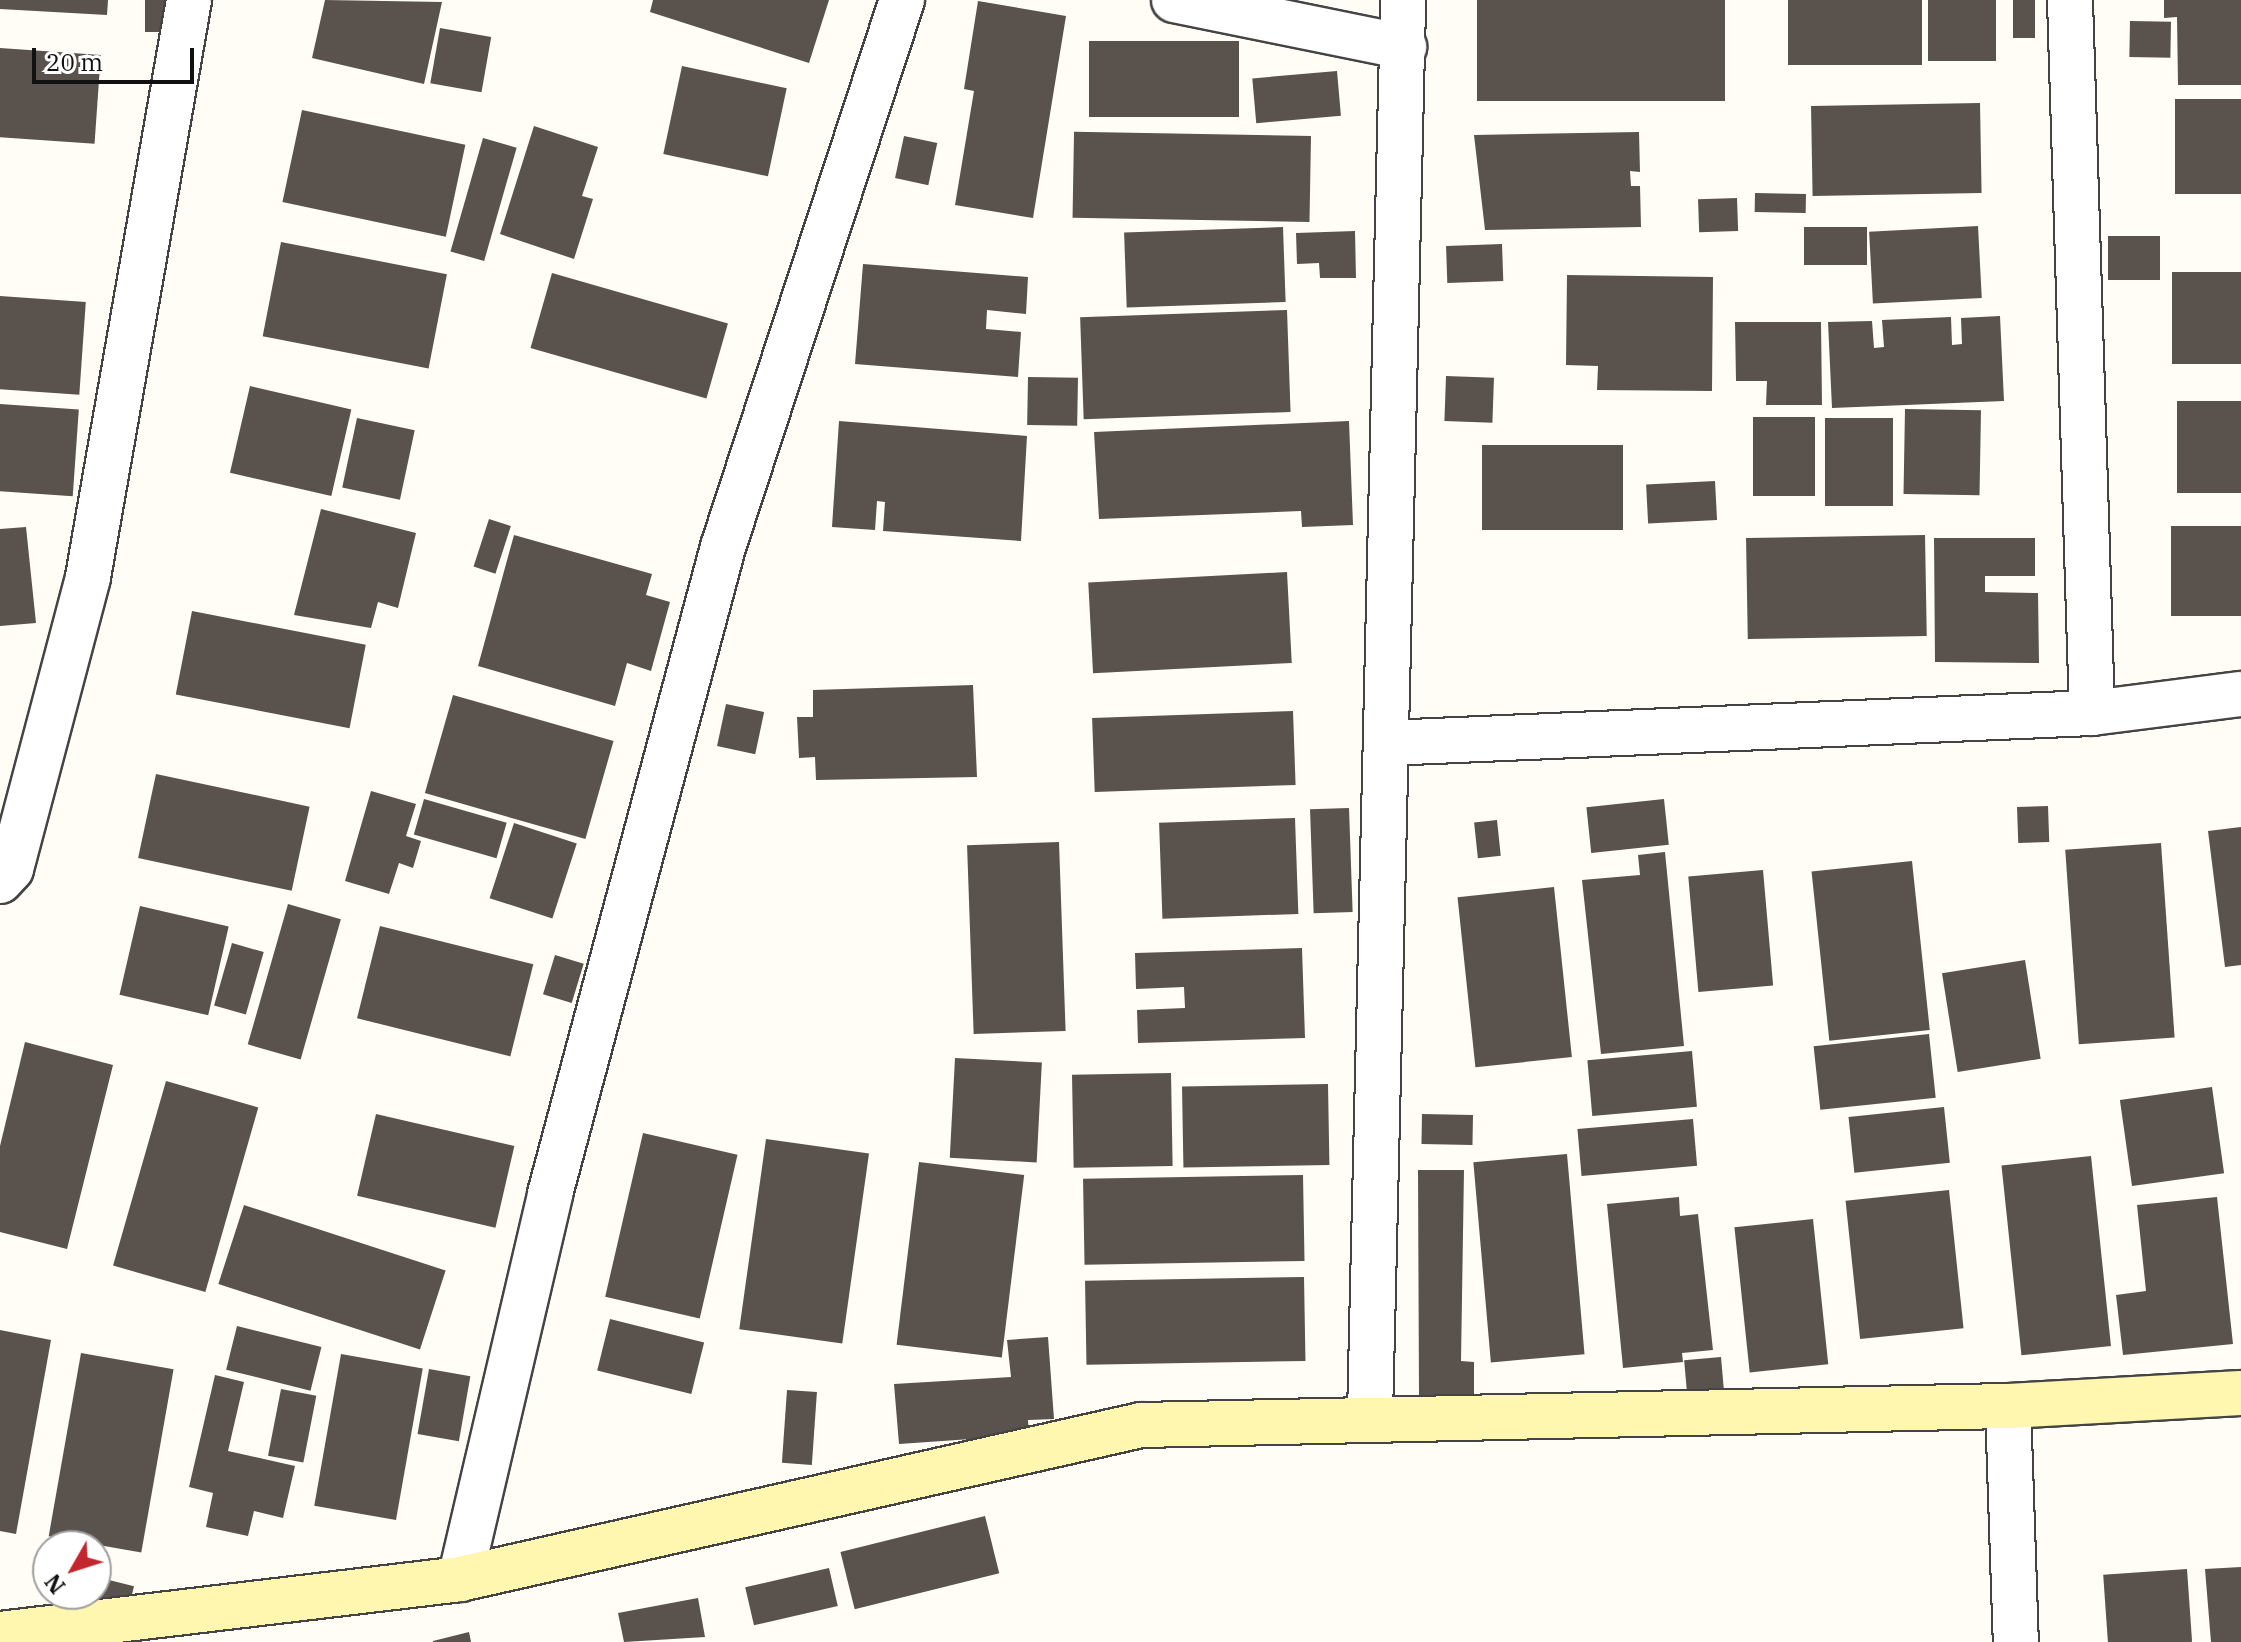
<!DOCTYPE html>
<html>
<head>
<meta charset="utf-8">
<style>
  body { margin:0 }
  #map { position:relative; width:2241px; height:1642px; overflow:hidden; background:#fffdf5; font-family:"IBM Plex Serif",serif }
  div>[style] { position:absolute }
  .building>* { inset:0; background:#5a524d; transform-origin:0 0 }
  .roads { filter:drop-shadow(2px 0 #444) drop-shadow(-2px 0 #444) drop-shadow(0 2px #444) drop-shadow(0 -2px #444) }
  .street>* { height:44px; margin:-22px; padding:0 22px; transform-origin:22px; border-radius:22px; background:#fff }
  .secondary>* { height:44px; margin:-22px; padding:0 22px; transform-origin:22px; border-radius:22px; background:#fff6b0 }
  span { translate:-50% -50%; white-space:nowrap; text-align:center; line-height:1.15; -webkit-text-stroke:8px #fff; paint-order:stroke }
  .north { position:absolute; left:32px; top:1530px; width:80px; height:80px; box-sizing:border-box; background:#fff; border:2px solid #a0a0a0; border-radius:50%; rotate:231deg; font-size:22px; font-weight:700; line-height:32px; text-align:center; color:#111 }
  .north::after { content:''; display:block; margin:auto; width:28px; height:36px; background:#c4262e; clip-path:polygon(50% 0,100% 100%,50% 72%,0 100%) }
  .scale { position:absolute; left:32px; top:48px; width:162px; height:36px; box-sizing:border-box; border:4px solid #111; border-top:0; padding-left:10px; font-size:24px; line-height:28px; white-space:nowrap; color:#111; -webkit-text-stroke:6px #fff; paint-order:stroke }
</style>
</head>
<body>
<div id="map">
  <div class="building">
    <div style="clip-path:polygon(0 0,108px 0,107px 15px,0 9px)"></div>
    <div style="left:145px;top:0;width:36px;height:32px"></div>
    <div style="clip-path:polygon(325px 0,442px 2px,424px 84px,312px 58px)"></div>
    <div style="clip-path:polygon(653px 0,829px 0,809px 63px,650px 12px)"></div>
    <div style="left:1477px;top:0;width:248px;height:101px"></div>
    <div style="left:1788px;top:0;width:134px;height:65px"></div>
    <div style="left:1928px;top:0;width:68px;height:61px"></div>
    <div style="left:2013px;top:0;width:22px;height:38px"></div>
    <div style="clip-path:polygon(2164px 0,2241px 0,2241px 85px,2178px 85px,2177px 17px,2164px 18px)"></div>
    <div style="clip-path:polygon(978px 1px,1066px 16px,1033px 218px,955px 205px,974px 91px,964px 89px)"></div>
    <div style="left:2130px;top:21px;width:41px;height:36px;rotate:1deg"></div>
    <div style="left:440px;top:28px;width:52px;height:56px;rotate:10deg"></div>
    <div style="left:1089px;top:41px;width:150px;height:76px"></div>
    <div style="left:0;top:48px;width:101px;height:89px;rotate:4deg"></div>
    <div style="left:682px;top:66px;width:107px;height:90px;rotate:12deg"></div>
    <div style="left:1337px;top:71px;width:45px;height:85px;rotate:85deg"></div>
    <div style="left:2241px;top:99px;width:95px;height:66px;rotate:90deg"></div>
    <div style="left:1980px;top:103px;width:90px;height:169px;rotate:89deg"></div>
    <div style="left:302px;top:110px;width:167px;height:94px;rotate:12deg"></div>
    <div style="clip-path:polygon(534px 126px,598px 147px,582px 196px,593px 199px,574px 259px,500px 234px)"></div>
    <div style="clip-path:polygon(1639px 132px,1640px 172px,1630px 171px,1631px 186px,1640px 186px,1641px 227px,1485px 230px,1474px 135px)"></div>
    <div style="left:904px;top:136px;width:34px;height:43px;rotate:12deg"></div>
    <div style="left:1311px;top:136px;width:86px;height:237px;rotate:91deg"></div>
    <div style="left:483px;top:138px;width:35px;height:118px;rotate:16deg"></div>
    <div style="left:1755px;top:193px;width:51px;height:19px;rotate:1deg"></div>
    <div style="left:1737px;top:198px;width:33px;height:39px;rotate:88deg"></div>
    <div style="left:1978px;top:226px;width:72px;height:109px;rotate:87deg"></div>
    <div style="left:1283px;top:227px;width:75px;height:159px;rotate:88deg"></div>
    <div style="left:1804px;top:227px;width:63px;height:38px"></div>
    <div style="clip-path:polygon(1355px 231px,1356px 278px,1320px 278px,1319px 263px,1297px 264px,1296px 233px)"></div>
    <div style="left:2160px;top:236px;width:44px;height:52px;rotate:90deg"></div>
    <div style="left:281px;top:242px;width:169px;height:96px;rotate:11deg"></div>
    <div style="left:1502px;top:244px;width:37px;height:56px;rotate:88deg"></div>
    <div style="clip-path:polygon(863px 264px,1028px 277px,1026px 314px,987px 310px,986px 329px,1021px 332px,1018px 377px,855px 364px)"></div>
    <div style="left:2241px;top:272px;width:92px;height:69px;rotate:90deg"></div>
    <div style="left:552px;top:273px;width:183px;height:78px;rotate:16deg"></div>
    <div style="clip-path:polygon(1567px 275px,1713px 277px,1712px 391px,1597px 390px,1598px 366px,1566px 365px)"></div>
    <div style="left:0;top:296px;width:86px;height:93px;rotate:4deg"></div>
    <div style="left:1287px;top:310px;width:102px;height:207px;rotate:88deg"></div>
    <div style="clip-path:polygon(2000px 316px,2004px 401px,1832px 408px,1828px 322px,1872px 321px,1874px 348px,1884px 347px,1882px 320px,1951px 317px,1952px 345px,1962px 344px,1961px 318px)"></div>
    <div style="clip-path:polygon(1735px 322px,1821px 322px,1822px 405px,1766px 405px,1767px 381px,1736px 381px)"></div>
    <div style="left:1446px;top:376px;width:48px;height:45px;rotate:2deg"></div>
    <div style="left:1028px;top:377px;width:50px;height:48px;rotate:1deg"></div>
    <div style="left:250px;top:386px;width:104px;height:89px;rotate:13deg"></div>
    <div style="left:2177px;top:401px;width:64px;height:92px"></div>
    <div style="left:0;top:404px;width:79px;height:87px;rotate:4deg"></div>
    <div style="left:1905px;top:409px;width:76px;height:85px;rotate:1deg"></div>
    <div style="left:1753px;top:417px;width:62px;height:79px"></div>
    <div style="left:357px;top:418px;width:59px;height:71px;rotate:12deg"></div>
    <div style="left:1825px;top:418px;width:68px;height:88px"></div>
    <div style="clip-path:polygon(839px 421px,1027px 436px,1021px 541px,883px 531px,885px 502px,877px 501px,875px 530px,832px 527px)"></div>
    <div style="clip-path:polygon(1349px 421px,1353px 525px,1302px 527px,1301px 511px,1099px 519px,1094px 432px)"></div>
    <div style="left:1482px;top:445px;width:141px;height:85px"></div>
    <div style="left:1715px;top:481px;width:39px;height:69px;rotate:87deg"></div>
    <div style="clip-path:polygon(321px 509px,416px 533px,398px 608px,378px 602px,371px 628px,294px 615px)"></div>
    <div style="left:489px;top:519px;width:23px;height:50px;rotate:18deg"></div>
    <div style="left:2241px;top:526px;width:90px;height:70px;rotate:90deg"></div>
    <div style="clip-path:polygon(26px 527px,36px 623px,0 626px,0 529px)"></div>
    <div style="clip-path:polygon(514px 535px,652px 574px,646px 595px,670px 602px,651px 671px,627px 663px,615px 706px,478px 666px)"></div>
    <div style="left:1925px;top:535px;width:101px;height:179px;rotate:89deg"></div>
    <div style="clip-path:polygon(1934px 538px,2035px 538px,2035px 576px,1985px 576px,1985px 592px,2038px 593px,2039px 663px,1935px 662px)"></div>
    <div style="left:1287px;top:572px;width:91px;height:199px;rotate:87deg"></div>
    <div style="left:192px;top:611px;width:177px;height:85px;rotate:11deg"></div>
    <div style="clip-path:polygon(973px 685px,977px 777px,816px 780px,815px 757px,799px 758px,797px 717px,813px 717px,813px 690px)"></div>
    <div style="left:453px;top:695px;width:167px;height:102px;rotate:16deg"></div>
    <div style="left:726px;top:704px;width:39px;height:43px;rotate:12deg"></div>
    <div style="left:1293px;top:711px;width:74px;height:201px;rotate:88deg"></div>
    <div style="left:156px;top:774px;width:157px;height:86px;rotate:12deg"></div>
    <div style="clip-path:polygon(371px 791px,416px 804px,406px 836px,421px 841px,413px 868px,399px 863px,389px 894px,345px 881px)"></div>
    <div style="left:424px;top:799px;width:86px;height:37px;rotate:16deg"></div>
    <div style="left:1664px;top:799px;width:46px;height:78px;rotate:84deg"></div>
    <div style="left:2048px;top:806px;width:36px;height:31px;rotate:88deg"></div>
    <div style="left:1349px;top:808px;width:104px;height:39px;rotate:88deg"></div>
    <div style="left:1295px;top:818px;width:96px;height:136px;rotate:88deg"></div>
    <div style="left:1497px;top:820px;width:36px;height:23px;rotate:84deg"></div>
    <div style="left:514px;top:823px;width:66px;height:79px;rotate:18deg"></div>
    <div style="clip-path:polygon(2241px 827px,2241px 965px,2225px 967px,2208px 831px)"></div>
    <div style="left:1059px;top:842px;width:189px;height:92px;rotate:88deg"></div>
    <div style="left:2161px;top:843px;width:195px;height:96px;rotate:86deg"></div>
    <div style="clip-path:polygon(1665px 852px,1684px 1046px,1601px 1054px,1582px 880px,1640px 875px,1638px 855px)"></div>
    <div style="left:1912px;top:861px;width:170px;height:101px;rotate:84deg"></div>
    <div style="left:1763px;top:870px;width:116px;height:75px;rotate:85deg"></div>
    <div style="left:1554px;top:887px;width:171px;height:97px;rotate:84deg"></div>
    <div style="left:288px;top:904px;width:55px;height:146px;rotate:16deg"></div>
    <div style="left:140px;top:906px;width:91px;height:91px;rotate:13deg"></div>
    <div style="left:380px;top:926px;width:158px;height:95px;rotate:14deg"></div>
    <div style="left:232px;top:943px;width:33px;height:65px;rotate:16deg"></div>
    <div style="clip-path:polygon(1302px 948px,1305px 1038px,1138px 1043px,1137px 1010px,1185px 1008px,1184px 987px,1136px 989px,1135px 953px)"></div>
    <div style="left:555px;top:955px;width:30px;height:41px;rotate:17deg"></div>
    <div style="left:2025px;top:960px;width:100px;height:84px;rotate:81deg"></div>
    <div style="left:1929px;top:1034px;width:64px;height:116px;rotate:84deg"></div>
    <div style="clip-path:polygon(25px 1042px,113px 1065px,67px 1249px,0 1232px,0 1146px)"></div>
    <div style="left:1692px;top:1051px;width:56px;height:105px;rotate:85deg"></div>
    <div style="left:955px;top:1058px;width:87px;height:100px;rotate:3deg"></div>
    <div style="left:1171px;top:1073px;width:93px;height:99px;rotate:89deg"></div>
    <div style="left:166px;top:1081px;width:96px;height:192px;rotate:16deg"></div>
    <div style="left:1328px;top:1084px;width:81px;height:146px;rotate:89deg"></div>
    <div style="left:2212px;top:1087px;width:87px;height:93px;rotate:82deg"></div>
    <div style="left:1944px;top:1107px;width:56px;height:96px;rotate:84deg"></div>
    <div style="left:376px;top:1114px;width:142px;height:84px;rotate:13deg"></div>
    <div style="left:1422px;top:1114px;width:51px;height:30px;rotate:1deg"></div>
    <div style="left:1693px;top:1119px;width:47px;height:116px;rotate:85deg"></div>
    <div style="left:643px;top:1133px;width:97px;height:168px;rotate:13deg"></div>
    <div style="left:766px;top:1139px;width:104px;height:192px;rotate:8deg"></div>
    <div style="left:1567px;top:1154px;width:201px;height:94px;rotate:85deg"></div>
    <div style="left:2091px;top:1156px;width:191px;height:90px;rotate:84deg"></div>
    <div style="left:919px;top:1162px;width:106px;height:184px;rotate:7deg"></div>
    <div style="clip-path:polygon(1418px 1170px,1464px 1170px,1461px 1361px,1474px 1362px,1474px 1399px,1419px 1397px)"></div>
    <div style="left:1303px;top:1175px;width:86px;height:220px;rotate:89deg"></div>
    <div style="left:1949px;top:1190px;width:139px;height:104px;rotate:84deg"></div>
    <div style="clip-path:polygon(1679px 1197px,1680px 1216px,1698px 1214px,1713px 1350px,1682px 1353px,1683px 1362px,1623px 1368px,1607px 1204px)"></div>
    <div style="clip-path:polygon(2217px 1197px,2233px 1344px,2123px 1355px,2116px 1295px,2146px 1291px,2137px 1205px)"></div>
    <div style="left:244px;top:1205px;width:212px;height:83px;rotate:18deg"></div>
    <div style="left:1813px;top:1219px;width:146px;height:79px;rotate:84deg"></div>
    <div style="left:1304px;top:1277px;width:84px;height:219px;rotate:89deg"></div>
    <div style="left:610px;top:1319px;width:97px;height:53px;rotate:14deg"></div>
    <div style="left:237px;top:1326px;width:87px;height:45px;rotate:14deg"></div>
    <div style="clip-path:polygon(0 1330px,51px 1340px,16px 1534px,0 1531px)"></div>
    <div style="clip-path:polygon(1048px 1337px,1054px 1419px,1028px 1420px,1029px 1435px,899px 1444px,894px 1384px,1011px 1377px,1007px 1340px)"></div>
    <div style="left:81px;top:1353px;width:94px;height:186px;rotate:10deg"></div>
    <div style="left:341px;top:1354px;width:83px;height:154px;rotate:10deg"></div>
    <div style="left:1721px;top:1357px;width:42px;height:37px;rotate:85deg"></div>
    <div style="left:429px;top:1369px;width:42px;height:66px;rotate:10deg"></div>
    <div style="clip-path:polygon(215px 1375px,244px 1382px,228px 1451px,295px 1466px,283px 1518px,254px 1511px,248px 1536px,206px 1527px,213px 1493px,189px 1487px)"></div>
    <div style="left:281px;top:1389px;width:36px;height:68px;rotate:11deg"></div>
    <div style="left:787px;top:1390px;width:30px;height:73px;rotate:4deg"></div>
    <div style="left:985px;top:1516px;width:59px;height:149px;rotate:76deg"></div>
    <div style="clip-path:polygon(2241px 1567px,2241px 1642px,2211px 1642px,2205px 1569px)"></div>
    <div style="left:829px;top:1568px;width:39px;height:86px;rotate:77deg"></div>
    <div style="left:2187px;top:1569px;width:73px;height:84px;rotate:86deg"></div>
    <div style="left:101px;top:1578px;width:34px;height:27px;rotate:14deg"></div>
    <div style="clip-path:polygon(698px 1598px,705px 1637px,624px 1642px,618px 1613px)"></div>
    <div style="clip-path:polygon(469px 1632px,471px 1642px,433px 1642px,433px 1641px)"></div>
  </div>
  <div class="roads">
    <div class="street">
      <div style="left:1174px;top:0;width:235px;rotate:11.5deg"></div>
      <div style="left:2070px;top:0;width:713px;rotate:88.23deg"></div>
      <div style="left:1387px;top:743px;width:706px;rotate:-2.44deg"></div>
      <div style="left:2092px;top:713px;width:150px;rotate:-7.3deg"></div>
      <div style="left:0;top:881px;width:16px;rotate:-47deg"></div>
      <div style="left:11px;top:869px;width:302px;rotate:-75.2deg"></div>
      <div style="left:88px;top:577px;width:586px;rotate:-80.07deg"></div>
      <div style="left:2008px;top:1406px;width:236px;rotate:88.1deg"></div>
      <div style="left:1370px;top:1416px;width:1416px;rotate:-88.66deg"></div>
      <div style="left:460px;top:1579px;width:395px;rotate:-76.8deg"></div>
      <div style="left:550px;top:1194px;width:670px;rotate:-75.03deg"></div>
      <div style="left:723px;top:547px;width:576px;rotate:-71.88deg"></div>
    </div>
    <div class="secondary">
      <div style="left:0;top:1634px;width:463px;rotate:-6.8deg"></div>
      <div style="left:460px;top:1579px;width:698px;rotate:-12.74deg"></div>
      <div style="left:1141px;top:1425px;width:867px;rotate:-1.26deg"></div>
      <div style="left:2008px;top:1406px;width:233px;rotate:-3.2deg"></div>
    </div>
  </div>
  <div class="north">N</div>
  <div class="scale">20 m</div>
</div>
</body>
</html>
